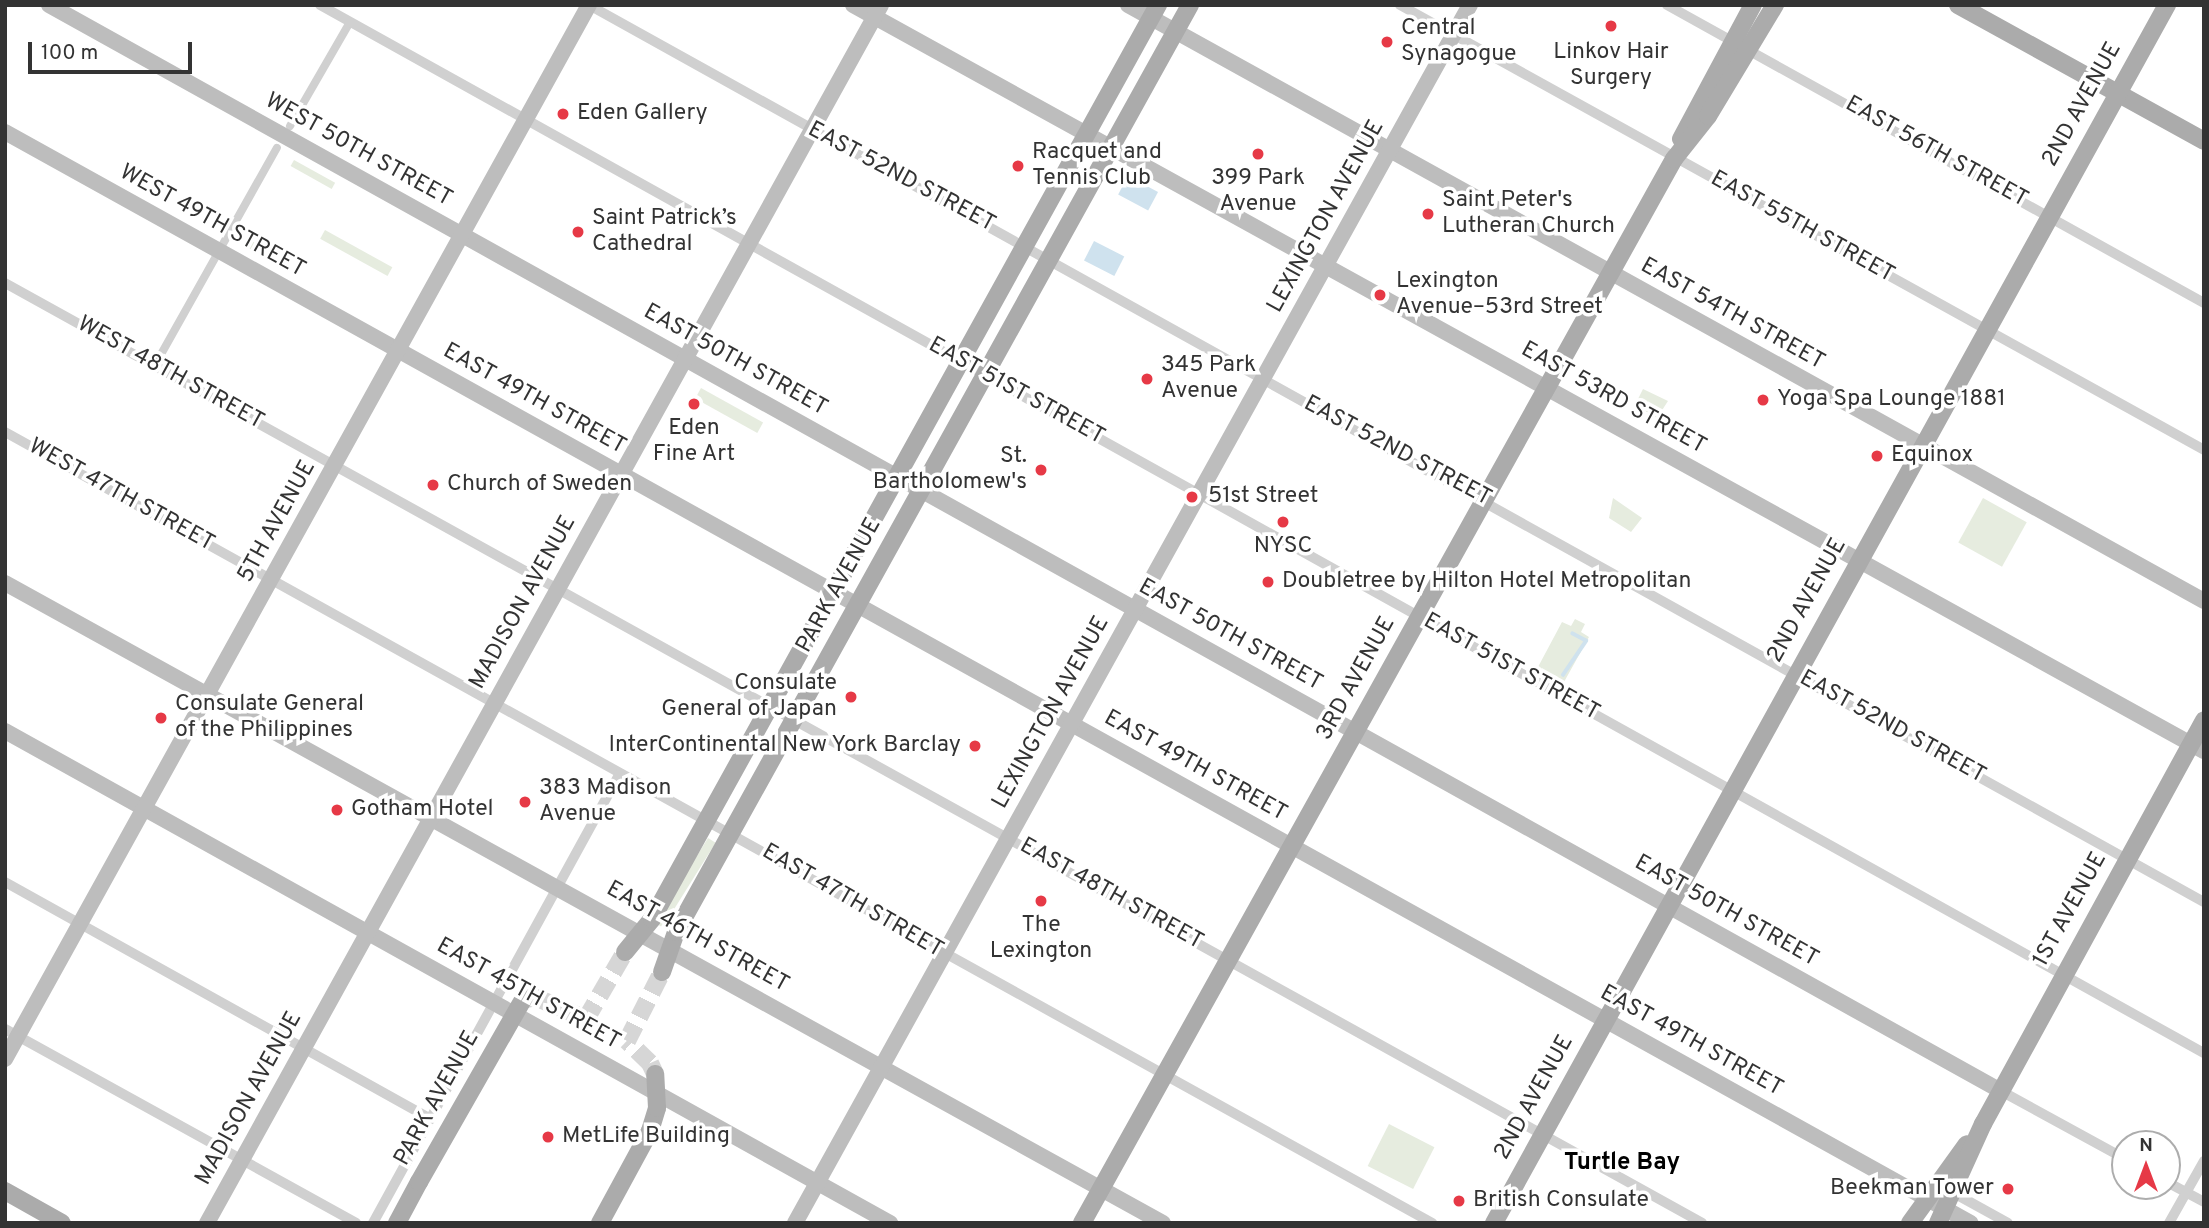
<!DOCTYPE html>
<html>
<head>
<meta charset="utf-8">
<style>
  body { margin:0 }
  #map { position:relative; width:2209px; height:1228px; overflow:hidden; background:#fff; font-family:Overpass,sans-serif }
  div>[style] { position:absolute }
  .green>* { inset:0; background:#e6ecdf; transform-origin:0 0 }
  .water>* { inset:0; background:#cfe2ee; transform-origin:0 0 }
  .stream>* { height:3.5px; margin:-1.75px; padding:0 1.75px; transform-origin:1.75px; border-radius:1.75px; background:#cfe2ee }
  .primary-tunnel>* { height:18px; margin-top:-9px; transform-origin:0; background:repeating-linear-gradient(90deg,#d6d6d6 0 18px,transparent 0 27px) }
  .pedestrian>* { height:8px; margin:-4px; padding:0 4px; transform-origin:4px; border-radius:4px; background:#d0d0d0 }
  .minor>* { height:10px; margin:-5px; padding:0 5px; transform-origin:5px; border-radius:5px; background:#d0d0d0 }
  .secondary>* { height:16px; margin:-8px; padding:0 8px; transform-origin:8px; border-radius:8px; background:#bdbdbd }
  .primary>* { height:18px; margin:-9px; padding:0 9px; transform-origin:9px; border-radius:9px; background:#ababab }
  .primary-bridge>* { height:18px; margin:-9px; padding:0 9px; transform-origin:9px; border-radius:9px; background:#ababab }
  .dots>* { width:19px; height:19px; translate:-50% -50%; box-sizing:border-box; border:4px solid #fff; border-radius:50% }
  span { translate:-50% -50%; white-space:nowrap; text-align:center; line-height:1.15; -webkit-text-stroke:7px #fff; paint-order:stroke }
  .poi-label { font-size:23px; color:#333 }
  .left { translate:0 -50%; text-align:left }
  .right { translate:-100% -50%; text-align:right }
  .street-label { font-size:23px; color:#333 }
  .neighbourhood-label { font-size:24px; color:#000; font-weight:700 }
  .frame { position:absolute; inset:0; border:7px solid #333; pointer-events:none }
  .north { position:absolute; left:2111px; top:1130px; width:70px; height:70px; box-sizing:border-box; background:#fff; border:2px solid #adadad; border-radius:50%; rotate:0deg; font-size:19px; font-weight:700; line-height:28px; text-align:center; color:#333 }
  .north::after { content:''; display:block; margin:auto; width:24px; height:32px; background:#e63946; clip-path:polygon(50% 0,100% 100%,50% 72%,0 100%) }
  .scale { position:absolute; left:28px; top:42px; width:164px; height:32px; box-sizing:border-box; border:4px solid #333; border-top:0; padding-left:9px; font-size:21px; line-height:24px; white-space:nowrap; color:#333; -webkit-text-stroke:5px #fff; paint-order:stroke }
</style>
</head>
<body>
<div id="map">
  <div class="green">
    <div style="left:294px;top:160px;width:47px;height:7px;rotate:29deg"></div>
    <div style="left:325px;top:230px;width:77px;height:10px;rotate:29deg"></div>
    <div style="left:250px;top:240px;width:43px;height:8px;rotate:29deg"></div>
    <div style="left:701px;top:388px;width:71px;height:12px;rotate:29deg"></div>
    <div style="clip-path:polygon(1643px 389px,1668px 401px,1657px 418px,1635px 405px)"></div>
    <div style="clip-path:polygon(1613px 498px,1642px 518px,1631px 532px,1609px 518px)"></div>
    <div style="left:1983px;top:498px;width:50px;height:51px;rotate:29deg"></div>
    <div style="clip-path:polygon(1575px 619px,1585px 624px,1581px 632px,1589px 637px,1564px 682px,1538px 667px,1562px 622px,1571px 626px)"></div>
    <div style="left:708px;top:838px;width:9px;height:100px;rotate:32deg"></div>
    <div style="left:1389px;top:1124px;width:51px;height:47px;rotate:27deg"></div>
  </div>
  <div class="water">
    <div style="left:1128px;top:176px;width:34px;height:21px;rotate:28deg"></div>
    <div style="left:1094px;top:241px;width:34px;height:22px;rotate:27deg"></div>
  </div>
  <div class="stream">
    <div style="left:1563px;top:675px;width:41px;rotate:-55.9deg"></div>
    <div style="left:1586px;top:641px;width:15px;rotate:-152deg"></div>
  </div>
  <div class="primary-tunnel">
    <div style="left:523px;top:1000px;width:12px;rotate:-14deg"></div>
    <div style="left:535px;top:997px;width:56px;rotate:23.3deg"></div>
    <div style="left:586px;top:1019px;width:78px;rotate:-59.8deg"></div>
    <div style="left:655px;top:1074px;width:12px;rotate:-114deg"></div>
    <div style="left:650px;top:1063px;width:32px;rotate:-136deg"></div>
    <div style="left:627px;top:1041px;width:77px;rotate:-63.1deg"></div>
  </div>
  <div class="pedestrian">
    <div style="left:290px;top:126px;width:120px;rotate:-60deg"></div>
    <div style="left:155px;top:365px;width:249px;rotate:-60.7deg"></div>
  </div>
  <div class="minor">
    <div style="left:320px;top:5px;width:2156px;rotate:29.09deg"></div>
    <div style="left:589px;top:5px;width:1847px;rotate:29.05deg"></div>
    <div style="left:1400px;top:5px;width:919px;rotate:28.96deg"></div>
    <div style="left:1667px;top:5px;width:614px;rotate:29.03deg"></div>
    <div style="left:5px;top:283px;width:1940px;rotate:28.98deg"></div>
    <div style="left:5px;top:432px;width:1632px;rotate:29deg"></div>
    <div style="left:5px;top:882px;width:485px;rotate:29.1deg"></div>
    <div style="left:5px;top:1029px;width:401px;rotate:28.9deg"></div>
    <div style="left:2001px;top:1091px;width:141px;rotate:28.7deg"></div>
    <div style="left:2167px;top:1182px;width:42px;rotate:28.4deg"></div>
    <div style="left:1950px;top:1191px;width:66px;rotate:28.9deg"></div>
    <div style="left:373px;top:1223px;width:513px;rotate:-61.24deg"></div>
    <div style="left:2169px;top:1223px;width:71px;rotate:-60.6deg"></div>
  </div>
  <div class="secondary">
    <div style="left:49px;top:5px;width:2234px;rotate:29.09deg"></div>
    <div style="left:853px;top:5px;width:1543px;rotate:28.91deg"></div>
    <div style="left:1128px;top:5px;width:1230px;rotate:28.98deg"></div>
    <div style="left:5px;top:132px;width:2248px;rotate:29.03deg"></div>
    <div style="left:5px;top:583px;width:1323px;rotate:28.93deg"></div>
    <div style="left:5px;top:731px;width:1013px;rotate:29.07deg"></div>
    <div style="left:5px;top:1059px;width:1205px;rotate:-61.01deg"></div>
    <div style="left:207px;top:1223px;width:1392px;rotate:-61.04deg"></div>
    <div style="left:795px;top:1223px;width:1393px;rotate:-61.01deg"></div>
  </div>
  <div class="primary">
    <div style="left:1958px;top:5px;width:281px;rotate:28.9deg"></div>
    <div style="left:1681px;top:139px;width:152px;rotate:-61.8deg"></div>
    <div style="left:625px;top:952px;width:43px;rotate:-50.7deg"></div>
    <div style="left:652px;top:919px;width:1045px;rotate:-61.03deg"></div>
    <div style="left:662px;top:972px;width:42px;rotate:-70.7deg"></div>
    <div style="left:676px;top:932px;width:1060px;rotate:-60.99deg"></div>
    <div style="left:5px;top:1191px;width:65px;rotate:29.3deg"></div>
    <div style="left:397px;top:1223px;width:47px;rotate:-61.8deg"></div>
    <div style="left:600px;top:1223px;width:105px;rotate:-61.5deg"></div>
    <div style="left:1082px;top:1223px;width:1218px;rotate:-60.91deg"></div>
    <div style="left:1674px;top:159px;width:55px;rotate:-51.7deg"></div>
    <div style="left:1708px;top:116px;width:130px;rotate:-58.9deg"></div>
    <div style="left:1494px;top:1223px;width:1392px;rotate:-61.08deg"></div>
    <div style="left:1910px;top:1223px;width:97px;rotate:-54.2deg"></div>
    <div style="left:1938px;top:1223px;width:109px;rotate:-65.6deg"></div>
    <div style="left:1983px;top:1124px;width:460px;rotate:-61.3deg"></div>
  </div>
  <div class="primary-bridge">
    <div style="left:650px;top:1131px;width:24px;rotate:-73deg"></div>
    <div style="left:657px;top:1108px;width:34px;rotate:-93deg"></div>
    <div style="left:419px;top:1182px;width:210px;rotate:-60.3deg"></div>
  </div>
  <div class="dots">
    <div style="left:1611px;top:26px;background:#e63946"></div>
    <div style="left:1387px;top:42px;background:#e63946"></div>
    <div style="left:563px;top:114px;background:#e63946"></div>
    <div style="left:1258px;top:154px;background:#e63946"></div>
    <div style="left:1018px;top:166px;background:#e63946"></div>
    <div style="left:1428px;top:214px;background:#e63946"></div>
    <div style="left:578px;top:232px;background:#e63946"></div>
    <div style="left:1380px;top:295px;background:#e63946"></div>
    <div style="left:1147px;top:379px;background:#e63946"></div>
    <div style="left:1763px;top:400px;background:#e63946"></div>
    <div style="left:694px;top:404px;background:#e63946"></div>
    <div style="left:1877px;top:456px;background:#e63946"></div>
    <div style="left:1041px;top:470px;background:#e63946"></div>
    <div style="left:433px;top:485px;background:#e63946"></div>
    <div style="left:1192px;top:497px;background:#e63946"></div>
    <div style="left:1283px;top:522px;background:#e63946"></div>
    <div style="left:1268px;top:582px;background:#e63946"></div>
    <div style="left:851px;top:697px;background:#e63946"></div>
    <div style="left:161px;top:718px;background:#e63946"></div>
    <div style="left:975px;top:746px;background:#e63946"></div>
    <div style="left:525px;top:802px;background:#e63946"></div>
    <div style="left:337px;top:810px;background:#e63946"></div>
    <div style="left:1041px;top:901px;background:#e63946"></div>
    <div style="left:548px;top:1137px;background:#e63946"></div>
    <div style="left:2008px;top:1189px;background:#e63946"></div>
    <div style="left:1459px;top:1201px;background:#e63946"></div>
  </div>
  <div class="poi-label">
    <span class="left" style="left:1401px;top:42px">Central<br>Synagogue</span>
    <span style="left:1611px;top:66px">Linkov Hair<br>Surgery</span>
    <span class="left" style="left:577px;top:114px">Eden Gallery</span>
    <span class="left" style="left:1032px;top:166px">Racquet and<br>Tennis Club</span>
    <span style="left:1258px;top:192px">399 Park<br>Avenue</span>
    <span class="left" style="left:1442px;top:214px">Saint Peter's<br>Lutheran Church</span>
    <span class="left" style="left:592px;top:232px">Saint Patrick’s<br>Cathedral</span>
    <span class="left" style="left:1396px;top:295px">Lexington<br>Avenue–53rd Street</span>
    <span class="left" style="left:1161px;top:379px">345 Park<br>Avenue</span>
    <span class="left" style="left:1777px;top:400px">Yoga Spa Lounge 1881</span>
    <span style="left:694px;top:442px">Eden<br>Fine Art</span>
    <span class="left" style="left:1891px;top:456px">Equinox</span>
    <span class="right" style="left:1027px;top:470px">St.<br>Bartholomew's</span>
    <span class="left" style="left:447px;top:485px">Church of Sweden</span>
    <span class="left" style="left:1208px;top:497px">51st Street</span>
    <span style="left:1283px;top:547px">NYSC</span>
    <span class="left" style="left:1282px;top:582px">Doubletree by Hilton Hotel Metropolitan</span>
    <span class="right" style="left:837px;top:697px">Consulate<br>General of Japan</span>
    <span class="left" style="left:175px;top:718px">Consulate General<br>of the Philippines</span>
    <span class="right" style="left:961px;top:746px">InterContinental New York Barclay</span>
    <span class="left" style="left:539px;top:802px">383 Madison<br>Avenue</span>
    <span class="left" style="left:351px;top:810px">Gotham Hotel</span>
    <span style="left:1041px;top:939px">The<br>Lexington</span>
    <span class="left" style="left:562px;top:1137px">MetLife Building</span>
    <span class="right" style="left:1994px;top:1189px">Beekman Tower</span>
    <span class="left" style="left:1473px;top:1201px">British Consulate</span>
  </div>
  <div class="street-label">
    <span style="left:2083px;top:105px;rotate:-61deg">2ND AVENUE</span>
    <span style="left:358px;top:151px;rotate:29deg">WEST 50TH STREET</span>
    <span style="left:1936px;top:153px;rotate:29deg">EAST 56TH STREET</span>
    <span style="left:901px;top:178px;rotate:28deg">EAST 52ND STREET</span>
    <span style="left:1327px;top:217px;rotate:-61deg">LEXINGTON AVENUE</span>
    <span style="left:212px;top:222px;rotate:29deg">WEST 49TH STREET</span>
    <span style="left:1802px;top:228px;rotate:29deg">EAST 55TH STREET</span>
    <span style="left:1732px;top:315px;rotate:29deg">EAST 54TH STREET</span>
    <span style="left:735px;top:361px;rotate:29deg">EAST 50TH STREET</span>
    <span style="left:170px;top:374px;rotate:29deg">WEST 48TH STREET</span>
    <span style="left:1016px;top:392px;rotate:29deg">EAST 51ST STREET</span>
    <span style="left:1613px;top:399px;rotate:29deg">EAST 53RD STREET</span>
    <span style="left:534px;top:400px;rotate:29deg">EAST 49TH STREET</span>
    <span style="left:1397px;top:452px;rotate:28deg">EAST 52ND STREET</span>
    <span style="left:121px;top:496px;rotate:29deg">WEST 47TH STREET</span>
    <span style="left:278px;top:522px;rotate:-61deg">5TH AVENUE</span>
    <span style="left:840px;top:586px;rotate:-61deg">PARK AVENUE</span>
    <span style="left:1808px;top:601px;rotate:-61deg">2ND AVENUE</span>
    <span style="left:524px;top:603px;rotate:-61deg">MADISON AVENUE</span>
    <span style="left:1230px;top:636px;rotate:29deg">EAST 50TH STREET</span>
    <span style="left:1511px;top:668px;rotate:29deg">EAST 51ST STREET</span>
    <span style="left:1357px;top:679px;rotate:-61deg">3RD AVENUE</span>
    <span style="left:1052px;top:713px;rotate:-61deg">LEXINGTON AVENUE</span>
    <span style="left:1892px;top:728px;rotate:29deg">EAST 52ND STREET</span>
    <span style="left:1195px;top:767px;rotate:29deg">EAST 49TH STREET</span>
    <span style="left:1111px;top:895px;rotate:29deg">EAST 48TH STREET</span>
    <span style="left:852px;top:902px;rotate:30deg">EAST 47TH STREET</span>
    <span style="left:2071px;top:910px;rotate:-61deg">1ST AVENUE</span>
    <span style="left:1726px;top:912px;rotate:29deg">EAST 50TH STREET</span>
    <span style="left:697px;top:938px;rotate:29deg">EAST 46TH STREET</span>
    <span style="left:528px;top:995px;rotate:29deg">EAST 45TH STREET</span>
    <span style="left:1691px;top:1042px;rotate:29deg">EAST 49TH STREET</span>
    <span style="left:1535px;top:1098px;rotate:-61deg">2ND AVENUE</span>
    <span style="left:250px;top:1099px;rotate:-61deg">MADISON AVENUE</span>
    <span style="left:438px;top:1099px;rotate:-61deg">PARK AVENUE</span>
  </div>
  <div class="neighbourhood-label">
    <span style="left:1622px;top:1164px">Turtle Bay</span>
  </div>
  <div class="frame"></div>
  <div class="north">N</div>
  <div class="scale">100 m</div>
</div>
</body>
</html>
